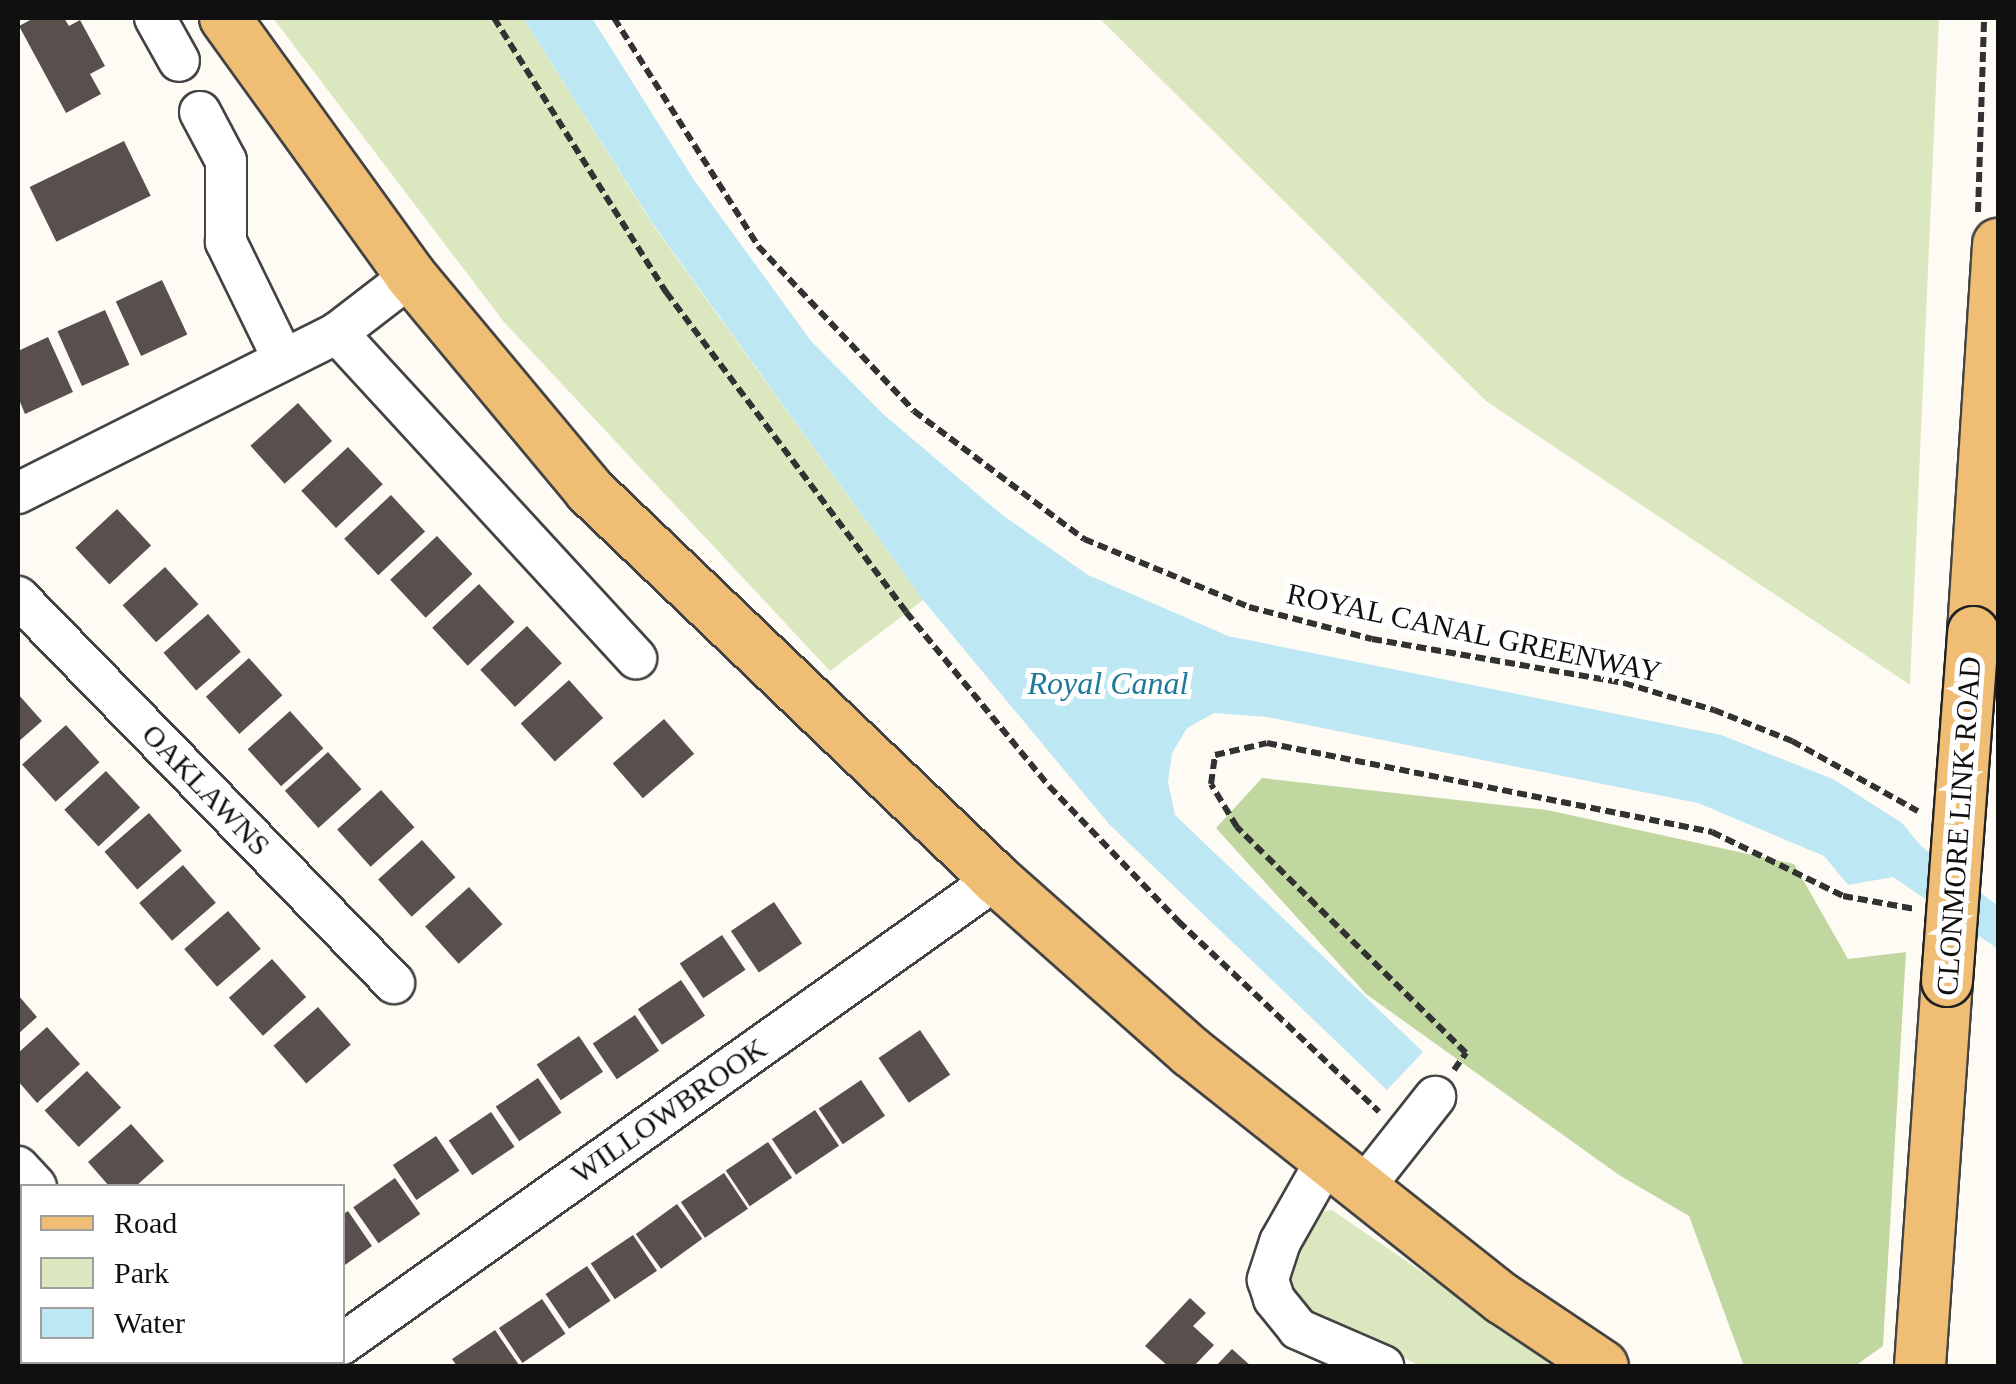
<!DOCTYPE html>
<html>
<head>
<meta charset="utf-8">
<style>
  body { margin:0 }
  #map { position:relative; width:2016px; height:1384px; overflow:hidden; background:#fefbf5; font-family:"Times New Roman",serif }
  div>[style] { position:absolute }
  .green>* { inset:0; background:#dbe8bf }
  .forest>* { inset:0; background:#c1d7a0 }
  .water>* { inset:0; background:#bce7f3 }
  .building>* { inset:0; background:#59504d; transform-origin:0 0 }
  .path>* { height:6px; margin-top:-3px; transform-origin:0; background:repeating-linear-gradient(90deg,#323232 0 10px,transparent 0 15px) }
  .roads { filter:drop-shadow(2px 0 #434343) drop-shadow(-2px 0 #434343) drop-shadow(0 2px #434343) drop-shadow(0 -2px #434343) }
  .minor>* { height:40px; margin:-20px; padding:0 20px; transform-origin:20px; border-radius:20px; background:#fff }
  .major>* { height:50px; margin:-25px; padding:0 25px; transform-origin:25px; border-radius:25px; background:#efbe74 }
  .bridges { filter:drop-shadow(2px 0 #212121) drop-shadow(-2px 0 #212121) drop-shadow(0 2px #212121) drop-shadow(0 -2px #212121) }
  .major-bridge>* { height:50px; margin:-25px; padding:0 25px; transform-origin:25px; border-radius:25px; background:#efbe74 }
  span { translate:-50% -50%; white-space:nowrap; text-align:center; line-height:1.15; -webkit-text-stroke:10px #fff; paint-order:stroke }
  .street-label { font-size:30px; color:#101010 }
  .water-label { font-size:32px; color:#21799b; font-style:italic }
  .frame { position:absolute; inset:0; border:20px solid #101010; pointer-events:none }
  .legend { position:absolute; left:20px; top:1184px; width:325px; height:180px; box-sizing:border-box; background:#fff; border:2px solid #9f9f9f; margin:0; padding:12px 18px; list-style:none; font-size:30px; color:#101010 }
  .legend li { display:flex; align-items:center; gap:20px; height:50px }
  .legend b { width:50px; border:2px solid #9f9f9f }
</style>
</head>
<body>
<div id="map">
  <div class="green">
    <div style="clip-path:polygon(273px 18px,523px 18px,653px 225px,923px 600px,830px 671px,504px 322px)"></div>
    <div style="clip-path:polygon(1099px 18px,1939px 18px,1910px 685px,1486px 401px)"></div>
    <div style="clip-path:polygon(1332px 1210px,1559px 1366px,1420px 1366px,1308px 1309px,1287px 1284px,1288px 1257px,1311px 1214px)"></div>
    <div style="clip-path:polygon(22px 1309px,22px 1362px,102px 1362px,105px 1366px,18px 1366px,18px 1313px)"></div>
  </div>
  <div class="forest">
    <div style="clip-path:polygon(1262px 778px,1547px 810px,1794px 864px,1848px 959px,1906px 952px,1883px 1346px,1855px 1366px,1744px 1366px,1689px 1216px,1619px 1175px,1366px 994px,1216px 828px)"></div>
  </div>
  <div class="water">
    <div style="clip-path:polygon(523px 18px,592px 18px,694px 180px,811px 341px,883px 414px,1001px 514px,1088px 575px,1228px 636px,1721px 735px,1833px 779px,1902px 823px,1921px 846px,1998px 906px,1998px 949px,1893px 877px,1848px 885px,1824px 856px,1698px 803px,1267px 717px,1214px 713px,1187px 728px,1172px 753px,1168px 782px,1175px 815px,1423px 1052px,1387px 1090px,1109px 824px,923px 600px,653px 224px)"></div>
  </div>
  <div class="building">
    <div style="clip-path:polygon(34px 18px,64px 18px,69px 26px,80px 20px,105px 66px,90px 74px,101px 94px,66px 113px,19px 26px)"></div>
    <div style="left:124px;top:141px;width:61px;height:105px;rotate:64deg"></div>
    <div style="left:162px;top:280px;width:60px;height:51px;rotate:65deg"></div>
    <div style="left:105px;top:310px;width:60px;height:52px;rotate:66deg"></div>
    <div style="clip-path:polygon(48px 337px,73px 392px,25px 414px,18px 397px,18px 351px)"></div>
    <div style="left:298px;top:403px;width:51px;height:64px;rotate:48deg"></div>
    <div style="left:348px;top:447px;width:51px;height:64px;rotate:47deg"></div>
    <div style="left:391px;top:495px;width:50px;height:64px;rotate:47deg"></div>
    <div style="left:117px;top:509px;width:50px;height:57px;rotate:47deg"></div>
    <div style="left:437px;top:536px;width:52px;height:64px;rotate:47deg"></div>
    <div style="left:165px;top:567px;width:50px;height:57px;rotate:48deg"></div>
    <div style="left:479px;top:584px;width:52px;height:64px;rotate:47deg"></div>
    <div style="left:208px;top:614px;width:50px;height:59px;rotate:49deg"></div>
    <div style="left:527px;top:626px;width:51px;height:64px;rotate:47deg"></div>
    <div style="left:249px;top:658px;width:50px;height:58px;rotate:48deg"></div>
    <div style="left:569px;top:680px;width:51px;height:65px;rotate:48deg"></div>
    <div style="clip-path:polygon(18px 694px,42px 721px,18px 742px)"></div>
    <div style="left:290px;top:711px;width:50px;height:57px;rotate:48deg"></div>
    <div style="left:664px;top:719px;width:46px;height:68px;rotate:49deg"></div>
    <div style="left:66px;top:725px;width:50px;height:59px;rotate:48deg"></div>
    <div style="left:328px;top:752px;width:50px;height:58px;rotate:48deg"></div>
    <div style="left:106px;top:771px;width:50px;height:57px;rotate:47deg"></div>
    <div style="left:381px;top:790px;width:50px;height:59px;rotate:48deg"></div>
    <div style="left:149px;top:813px;width:50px;height:59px;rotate:49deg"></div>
    <div style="left:422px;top:840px;width:50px;height:59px;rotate:48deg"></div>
    <div style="left:183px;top:865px;width:50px;height:58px;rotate:49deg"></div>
    <div style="left:469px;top:887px;width:50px;height:59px;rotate:48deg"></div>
    <div style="left:774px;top:902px;width:50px;height:52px;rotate:56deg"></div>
    <div style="left:228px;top:911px;width:50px;height:58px;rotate:49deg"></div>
    <div style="left:722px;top:935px;width:42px;height:51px;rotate:56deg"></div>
    <div style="left:272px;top:959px;width:51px;height:58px;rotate:48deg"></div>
    <div style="left:681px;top:980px;width:43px;height:52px;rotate:56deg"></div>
    <div style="clip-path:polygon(18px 995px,37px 1017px,18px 1034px)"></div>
    <div style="left:318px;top:1007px;width:50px;height:59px;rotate:49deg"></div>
    <div style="left:635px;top:1015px;width:43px;height:51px;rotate:56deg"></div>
    <div style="clip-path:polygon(47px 1027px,80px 1064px,37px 1103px,18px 1081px,18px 1053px)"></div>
    <div style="left:920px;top:1030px;width:54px;height:50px;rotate:56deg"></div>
    <div style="left:579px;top:1036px;width:43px;height:51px;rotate:56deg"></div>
    <div style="left:87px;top:1071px;width:50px;height:58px;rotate:47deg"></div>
    <div style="left:538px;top:1078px;width:42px;height:51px;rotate:56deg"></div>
    <div style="left:861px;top:1080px;width:43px;height:51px;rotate:56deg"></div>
    <div style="left:815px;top:1110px;width:43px;height:52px;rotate:56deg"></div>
    <div style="left:491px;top:1112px;width:42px;height:51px;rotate:56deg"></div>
    <div style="clip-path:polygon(131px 1124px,164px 1161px,136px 1186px,109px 1186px,88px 1162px)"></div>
    <div style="left:436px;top:1136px;width:42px;height:52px;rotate:56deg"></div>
    <div style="left:768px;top:1142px;width:43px;height:51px;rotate:56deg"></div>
    <div style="left:724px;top:1173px;width:43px;height:52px;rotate:56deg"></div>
    <div style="left:395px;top:1178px;width:44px;height:51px;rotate:55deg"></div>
    <div style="left:677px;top:1204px;width:43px;height:51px;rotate:54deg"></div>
    <div style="clip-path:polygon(348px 1211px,372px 1246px,342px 1267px,342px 1215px)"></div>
    <div style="left:633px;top:1235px;width:43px;height:51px;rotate:56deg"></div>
    <div style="left:587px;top:1266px;width:42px;height:50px;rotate:56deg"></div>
    <div style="clip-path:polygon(1190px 1298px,1206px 1313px,1193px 1326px,1214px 1345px,1194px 1366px,1168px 1366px,1145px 1346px)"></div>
    <div style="left:542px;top:1299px;width:42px;height:52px;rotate:56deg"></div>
    <div style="clip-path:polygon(495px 1330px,519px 1365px,457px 1366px,452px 1359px)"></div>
    <div style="clip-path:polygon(1232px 1349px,1251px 1366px,1216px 1366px)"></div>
    <div style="clip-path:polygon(132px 1362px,168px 1362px,171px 1366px,125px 1366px)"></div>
  </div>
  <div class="path">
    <div style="left:494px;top:18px;width:324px;rotate:57.9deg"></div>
    <div style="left:666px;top:292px;width:400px;rotate:53.1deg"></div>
    <div style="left:906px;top:612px;width:225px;rotate:50.6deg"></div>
    <div style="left:1049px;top:786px;width:187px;rotate:46.3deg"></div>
    <div style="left:1178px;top:921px;width:277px;rotate:43.5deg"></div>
    <div style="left:614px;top:18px;width:270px;rotate:57.7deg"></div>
    <div style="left:758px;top:246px;width:227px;rotate:46.6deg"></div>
    <div style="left:914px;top:411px;width:213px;rotate:37deg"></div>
    <div style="left:1084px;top:539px;width:178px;rotate:22.4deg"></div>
    <div style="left:1249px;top:607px;width:127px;rotate:14.6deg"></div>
    <div style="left:1372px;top:639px;width:256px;rotate:9.9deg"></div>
    <div style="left:1624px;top:683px;width:94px;rotate:16.7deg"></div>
    <div style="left:1714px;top:710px;width:84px;rotate:21.7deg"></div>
    <div style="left:1792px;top:741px;width:144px;rotate:29.1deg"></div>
    <div style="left:1978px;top:212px;width:194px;rotate:-88.2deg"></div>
    <div style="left:1454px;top:1070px;width:21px;rotate:-55deg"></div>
    <div style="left:1466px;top:1053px;width:322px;rotate:-135.4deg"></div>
    <div style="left:1237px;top:827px;width:50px;rotate:-121.2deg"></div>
    <div style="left:1211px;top:784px;width:29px;rotate:-82deg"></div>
    <div style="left:1215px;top:755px;width:53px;rotate:-13deg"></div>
    <div style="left:1267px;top:743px;width:454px;rotate:11.3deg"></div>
    <div style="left:1712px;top:832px;width:146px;rotate:26deg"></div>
    <div style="left:1843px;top:896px;width:73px;rotate:10.2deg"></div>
  </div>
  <div class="roads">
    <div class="minor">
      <div style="left:155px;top:18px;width:49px;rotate:60.8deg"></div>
      <div style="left:200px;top:112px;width:55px;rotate:62deg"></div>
      <div style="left:226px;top:161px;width:81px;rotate:90deg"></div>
      <div style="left:226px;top:242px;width:130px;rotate:64deg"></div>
      <div style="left:337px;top:333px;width:442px;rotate:47.4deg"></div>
      <div style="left:18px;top:493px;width:357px;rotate:-26.6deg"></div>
      <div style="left:337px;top:333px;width:93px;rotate:-37.6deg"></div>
      <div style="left:18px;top:597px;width:539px;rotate:45.75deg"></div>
      <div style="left:1327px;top:1159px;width:95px;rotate:119.5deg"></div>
      <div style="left:1280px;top:1242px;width:40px;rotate:108deg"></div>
      <div style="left:1268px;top:1280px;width:20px;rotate:72deg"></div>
      <div style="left:1274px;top:1299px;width:38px;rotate:51deg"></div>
      <div style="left:1298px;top:1329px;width:93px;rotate:23.5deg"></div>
      <div style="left:18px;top:1167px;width:26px;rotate:47deg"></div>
      <div style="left:1364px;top:1187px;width:115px;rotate:-51.7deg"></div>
      <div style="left:342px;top:1344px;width:802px;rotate:-35.41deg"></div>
      <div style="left:310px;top:1366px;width:8px;rotate:-30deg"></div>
    </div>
    <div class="major">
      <div style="left:225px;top:18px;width:318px;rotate:54.2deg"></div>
      <div style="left:411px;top:276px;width:278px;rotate:50.2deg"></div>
      <div style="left:589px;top:490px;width:563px;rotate:43.7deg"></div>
      <div style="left:996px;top:879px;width:261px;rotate:41.6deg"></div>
      <div style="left:1191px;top:1052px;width:398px;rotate:38.4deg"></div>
      <div style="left:1503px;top:1299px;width:120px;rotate:33.8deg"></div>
      <div style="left:1973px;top:632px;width:389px;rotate:-86.3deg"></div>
      <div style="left:1920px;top:1366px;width:386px;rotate:-86deg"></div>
    </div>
  </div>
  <div class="bridges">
    <div class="major-bridge">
      <div style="left:1947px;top:981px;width:350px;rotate:-85.7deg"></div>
    </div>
  </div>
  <div class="street-label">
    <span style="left:1474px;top:633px;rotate:12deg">ROYAL CANAL GREENWAY</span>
    <span style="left:206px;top:790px;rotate:46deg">OAKLAWNS</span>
    <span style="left:1959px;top:826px;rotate:-86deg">CLONMORE LINK ROAD</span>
    <span style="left:669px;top:1111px;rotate:-35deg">WILLOWBROOK</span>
  </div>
  <div class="water-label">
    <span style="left:1108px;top:683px">Royal Canal</span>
  </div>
  <div class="frame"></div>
  <ul class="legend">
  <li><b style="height:12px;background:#efbe74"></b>Road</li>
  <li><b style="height:28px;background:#dbe8bf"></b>Park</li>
  <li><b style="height:28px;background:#bce7f3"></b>Water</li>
  </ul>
</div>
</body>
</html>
